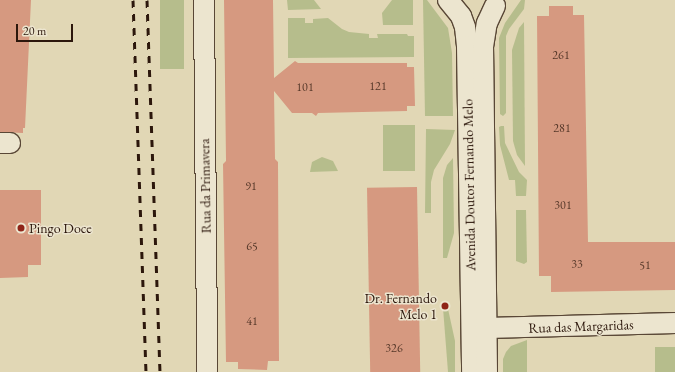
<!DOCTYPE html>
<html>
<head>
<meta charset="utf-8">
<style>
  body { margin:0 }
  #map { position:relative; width:675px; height:372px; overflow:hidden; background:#e1d7b5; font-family:"EB Garamond",serif }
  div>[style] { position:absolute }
  .green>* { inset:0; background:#b6bd8c; transform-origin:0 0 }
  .building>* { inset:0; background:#d69980; transform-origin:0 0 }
  .roads { filter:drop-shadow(1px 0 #594736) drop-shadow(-1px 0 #594736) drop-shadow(0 1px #594736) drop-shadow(0 -1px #594736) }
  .street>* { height:20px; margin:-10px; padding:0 10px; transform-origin:10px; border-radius:10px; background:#ece5cf }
  .rail>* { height:3px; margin-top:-1.5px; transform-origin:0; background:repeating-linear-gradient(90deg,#2c170c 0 7px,transparent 0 14px) }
  .dots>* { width:11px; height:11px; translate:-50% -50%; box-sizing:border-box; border:2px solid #ece5cf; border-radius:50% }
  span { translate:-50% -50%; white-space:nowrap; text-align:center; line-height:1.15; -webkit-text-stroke:3px #ece5cf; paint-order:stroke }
  .number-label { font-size:12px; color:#563829 }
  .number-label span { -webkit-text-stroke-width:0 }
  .street-label { font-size:14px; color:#2c170c }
  .poi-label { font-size:14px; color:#2c170c }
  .left { translate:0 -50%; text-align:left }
  .right { translate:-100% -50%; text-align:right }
  .scale { position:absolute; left:16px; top:24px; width:57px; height:18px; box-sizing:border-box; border:2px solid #2c170c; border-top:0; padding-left:5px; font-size:12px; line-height:14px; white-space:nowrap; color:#2c170c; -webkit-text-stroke:3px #ece5cf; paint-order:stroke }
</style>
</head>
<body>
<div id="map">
  <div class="green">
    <div style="left:160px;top:0;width:24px;height:69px"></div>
    <div style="clip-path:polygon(287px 0,314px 0,321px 9px,288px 10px)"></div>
    <div style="clip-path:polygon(392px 0,413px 0,413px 25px,383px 25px,382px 13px)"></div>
    <div style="clip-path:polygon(423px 0,427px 0,448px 28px,452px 53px,453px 116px,425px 116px)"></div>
    <div style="clip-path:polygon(521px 0,525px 0,524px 9px,509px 29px,506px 36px,506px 113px,503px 116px,500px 114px,499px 38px,505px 23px)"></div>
    <div style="clip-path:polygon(288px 18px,305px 18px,305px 23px,313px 23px,313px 19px,328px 18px,342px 29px,349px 32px,369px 34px,369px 38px,378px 38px,377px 34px,407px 34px,408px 36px,414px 36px,414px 57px,288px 58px)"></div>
    <div style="clip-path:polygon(524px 22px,525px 166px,517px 155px,513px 141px,512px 50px,519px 28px)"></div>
    <div style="left:383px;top:125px;width:32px;height:46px"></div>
    <div style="clip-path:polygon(501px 126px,504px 126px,505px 143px,519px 172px,527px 180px,526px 196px,516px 196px,515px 180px,509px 180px,500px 145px,499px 127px)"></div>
    <div style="clip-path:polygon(426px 129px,455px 130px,450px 144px,434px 170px,431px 182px,431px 213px,425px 213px)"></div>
    <div style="clip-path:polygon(322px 157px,333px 161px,338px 171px,310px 172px,312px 162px)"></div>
    <div style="clip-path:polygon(453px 158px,454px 233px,447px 258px,443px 258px,443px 178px,447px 165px)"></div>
    <div style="clip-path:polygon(516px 210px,526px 210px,527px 262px,524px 264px,516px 261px)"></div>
    <div style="clip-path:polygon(443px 308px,448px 309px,455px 341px,455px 372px,448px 372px)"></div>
    <div style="clip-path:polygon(527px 340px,527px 372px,503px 372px,503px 359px,506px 352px,511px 346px)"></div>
    <div style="left:655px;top:347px;width:20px;height:25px"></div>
  </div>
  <div class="building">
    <div style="clip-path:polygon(0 0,31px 0,25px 128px,23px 128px,23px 133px,0 132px)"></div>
    <div style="clip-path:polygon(224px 0,273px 0,274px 78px,295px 61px,298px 63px,407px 63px,407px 67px,414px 67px,415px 106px,407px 106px,407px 111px,318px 113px,316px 116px,312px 113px,292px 113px,274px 91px,275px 159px,278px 162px,279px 361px,268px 361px,267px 370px,238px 369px,238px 362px,226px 362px,223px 164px,226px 161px)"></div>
    <div style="clip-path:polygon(549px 6px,573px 6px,573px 15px,584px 15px,588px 242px,675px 242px,675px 290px,551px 292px,551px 276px,539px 276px,537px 16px,549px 16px)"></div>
    <div style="left:417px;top:187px;width:185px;height:50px;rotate:89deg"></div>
    <div style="clip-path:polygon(0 190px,41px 190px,41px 265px,28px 265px,28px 277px,0 278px)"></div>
  </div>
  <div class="roads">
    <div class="street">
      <div style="left:204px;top:0;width:372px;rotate:89.5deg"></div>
      <div style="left:448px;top:0;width:21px;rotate:51deg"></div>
      <div style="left:461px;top:16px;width:12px;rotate:70deg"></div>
      <div style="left:465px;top:27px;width:19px;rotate:84deg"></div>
      <div style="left:467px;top:46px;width:326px;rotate:89.1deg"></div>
      <div style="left:0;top:143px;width:10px"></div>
      <div style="left:487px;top:328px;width:188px;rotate:-1.5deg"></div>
      <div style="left:487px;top:372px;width:325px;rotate:-90.7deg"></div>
      <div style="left:483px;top:47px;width:24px;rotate:-81deg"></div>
      <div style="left:487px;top:23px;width:19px;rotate:-65deg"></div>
    </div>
  </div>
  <div class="rail">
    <div style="left:133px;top:0;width:372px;rotate:88deg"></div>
    <div style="left:147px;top:0;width:372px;rotate:88deg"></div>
  </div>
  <div class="dots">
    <div style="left:21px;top:228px;background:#8f2418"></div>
    <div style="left:445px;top:306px;background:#8f2418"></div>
  </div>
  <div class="number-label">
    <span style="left:561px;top:56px">261</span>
    <span style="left:378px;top:87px">121</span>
    <span style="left:305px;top:88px">101</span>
    <span style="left:562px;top:129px">281</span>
    <span style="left:251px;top:187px">91</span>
    <span style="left:563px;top:206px">301</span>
    <span style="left:252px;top:247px">65</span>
    <span style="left:577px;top:265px">33</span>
    <span style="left:645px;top:266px">51</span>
    <span style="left:252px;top:322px">41</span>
    <span style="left:394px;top:349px">326</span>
  </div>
  <div class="street-label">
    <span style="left:469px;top:185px;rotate:-91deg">Avenida Doutor Fernando Melo</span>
    <span style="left:205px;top:186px;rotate:-91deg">Rua da Primavera</span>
    <span style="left:581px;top:326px;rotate:-2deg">Rua das Margaridas</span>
  </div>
  <div class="poi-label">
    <span class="left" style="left:29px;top:228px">Pingo Doce</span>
    <span class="right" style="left:437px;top:306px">Dr. Fernando<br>Melo 1</span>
  </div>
  <div class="scale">20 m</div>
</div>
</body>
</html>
